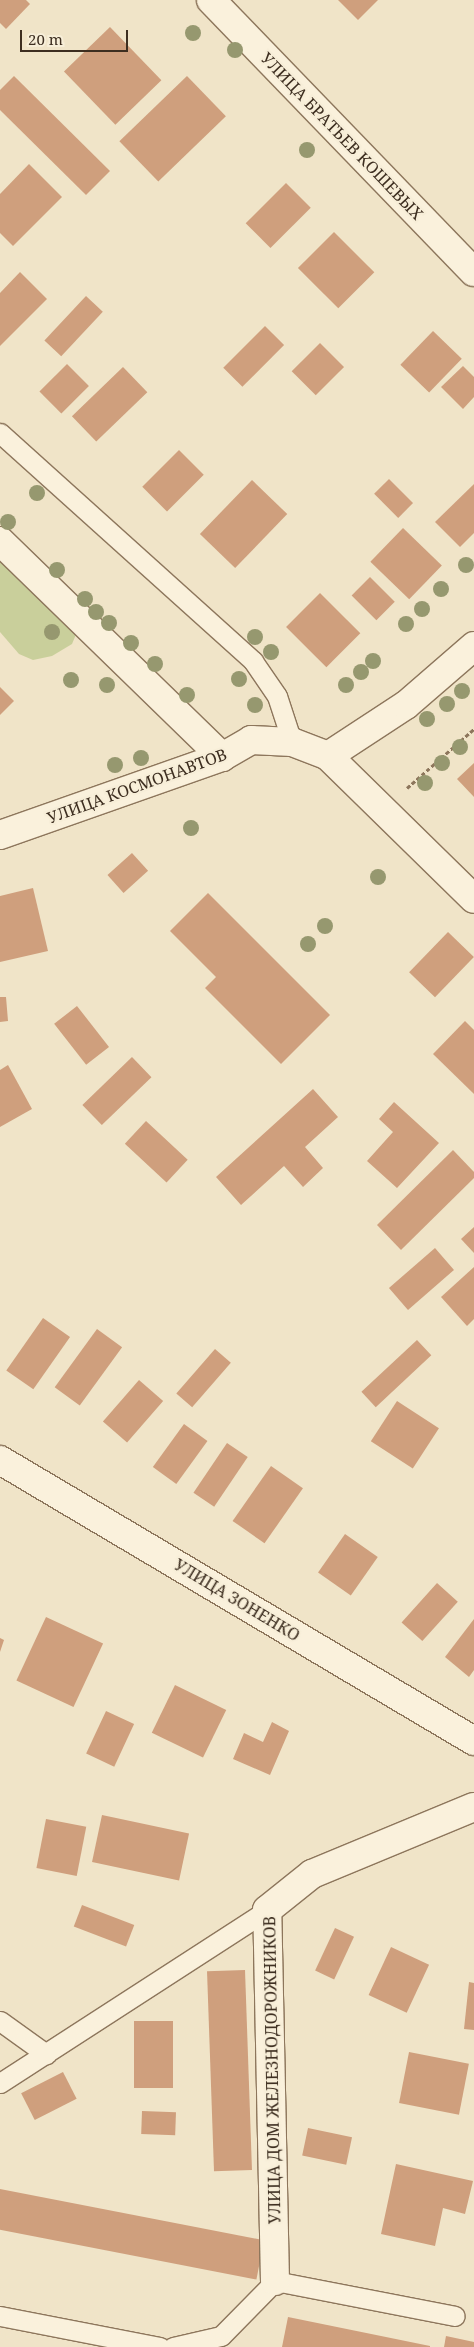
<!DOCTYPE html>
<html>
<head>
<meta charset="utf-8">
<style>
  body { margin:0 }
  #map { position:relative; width:474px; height:2347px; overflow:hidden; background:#f0e4c8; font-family:"Noto Serif",serif }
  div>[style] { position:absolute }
  .green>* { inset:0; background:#c9cf9b }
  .building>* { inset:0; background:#cf9f7d; transform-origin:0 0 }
  .path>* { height:3px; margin-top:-1.5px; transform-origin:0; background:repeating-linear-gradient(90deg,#8d765c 0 4px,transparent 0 6.5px) }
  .roads { filter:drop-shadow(1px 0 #8d765c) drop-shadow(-1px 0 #8d765c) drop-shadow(0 1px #8d765c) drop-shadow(0 -1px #8d765c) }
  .service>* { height:19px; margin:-9.5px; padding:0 9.5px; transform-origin:9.5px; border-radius:9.5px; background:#faf1dc }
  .minor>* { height:28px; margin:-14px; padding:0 14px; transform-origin:14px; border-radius:14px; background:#faf1dc }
  .tertiary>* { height:28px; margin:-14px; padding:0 14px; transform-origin:14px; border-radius:14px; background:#faf1dc }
  .trees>* { width:16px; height:16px; margin:-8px; border-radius:50%; background:#96986f }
  span { translate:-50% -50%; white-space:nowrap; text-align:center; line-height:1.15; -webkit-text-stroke:4.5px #f7eed8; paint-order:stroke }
  .street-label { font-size:16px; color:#3d2e20 }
  .scale { position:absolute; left:20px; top:30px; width:108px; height:22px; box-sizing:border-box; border:2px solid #3d2e20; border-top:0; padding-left:6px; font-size:15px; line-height:18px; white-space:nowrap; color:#3d2e20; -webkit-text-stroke:4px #f7eed8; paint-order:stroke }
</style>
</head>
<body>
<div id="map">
  <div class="green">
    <div style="clip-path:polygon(0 560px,77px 632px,72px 644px,52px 656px,33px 660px,19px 654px,0 632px)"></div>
  </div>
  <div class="building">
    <div style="clip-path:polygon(0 0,26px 0,30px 4px,6px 29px,0 23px)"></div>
    <div style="clip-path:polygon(338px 0,378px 0,358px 20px)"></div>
    <div style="left:110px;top:27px;width:74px;height:64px;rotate:46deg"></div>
    <div style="clip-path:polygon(14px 76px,110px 171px,86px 195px,0 110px,0 90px)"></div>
    <div style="left:187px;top:76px;width:56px;height:94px;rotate:46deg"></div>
    <div style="clip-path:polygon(29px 164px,62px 197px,13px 246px,0 233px,0 194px)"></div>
    <div style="left:286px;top:183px;width:35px;height:57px;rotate:45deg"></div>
    <div style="left:334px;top:232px;width:57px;height:51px;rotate:45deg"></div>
    <div style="clip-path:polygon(20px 272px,47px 299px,0 346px,0 293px)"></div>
    <div style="left:86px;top:296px;width:23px;height:61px;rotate:43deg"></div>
    <div style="left:265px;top:326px;width:27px;height:59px;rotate:45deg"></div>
    <div style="left:433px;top:331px;width:40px;height:47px;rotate:44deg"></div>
    <div style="left:320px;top:343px;width:34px;height:40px;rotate:45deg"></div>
    <div style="left:67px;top:364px;width:31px;height:39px;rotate:45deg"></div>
    <div style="clip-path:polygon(463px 366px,474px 377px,474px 397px,463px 409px,441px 387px)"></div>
    <div style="left:123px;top:367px;width:35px;height:71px;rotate:46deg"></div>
    <div style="left:179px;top:450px;width:35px;height:52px;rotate:45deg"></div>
    <div style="left:389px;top:479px;width:34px;height:21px;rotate:45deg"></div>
    <div style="left:252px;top:480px;width:49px;height:75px;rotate:44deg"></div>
    <div style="clip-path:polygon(474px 484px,474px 533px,460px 547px,435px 522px)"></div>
    <div style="left:403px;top:528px;width:54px;height:47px;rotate:44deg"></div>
    <div style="left:370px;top:577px;width:35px;height:26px;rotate:45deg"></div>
    <div style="left:320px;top:593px;width:57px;height:48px;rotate:45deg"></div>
    <div style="clip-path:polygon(0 687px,14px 701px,0 715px)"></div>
    <div style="clip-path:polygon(474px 763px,474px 797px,457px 779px)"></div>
    <div style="left:132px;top:853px;width:24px;height:33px;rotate:48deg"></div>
    <div style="clip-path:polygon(33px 888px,48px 951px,0 962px,0 896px)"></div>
    <div style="clip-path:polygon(208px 893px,330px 1015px,281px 1064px,205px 988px,216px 977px,170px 931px)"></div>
    <div style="left:448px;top:932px;width:36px;height:56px;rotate:44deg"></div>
    <div style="clip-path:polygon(0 997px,6px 997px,8px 1021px,0 1022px)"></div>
    <div style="left:77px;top:1006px;width:52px;height:29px;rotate:52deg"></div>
    <div style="clip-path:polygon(465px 1021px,474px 1030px,474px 1094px,433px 1054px)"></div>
    <div style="left:132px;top:1057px;width:28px;height:69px;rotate:46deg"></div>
    <div style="clip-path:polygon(8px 1065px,32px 1109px,0 1127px,0 1070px)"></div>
    <div style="clip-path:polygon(313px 1089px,338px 1117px,305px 1147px,323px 1168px,303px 1187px,284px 1166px,241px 1205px,216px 1177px)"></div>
    <div style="clip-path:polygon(394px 1102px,439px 1143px,397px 1188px,367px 1161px,393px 1132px,379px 1119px)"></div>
    <div style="left:146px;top:1121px;width:57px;height:31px;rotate:43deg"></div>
    <div style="clip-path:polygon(453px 1150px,474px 1172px,474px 1178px,401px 1250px,377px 1225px)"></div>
    <div style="clip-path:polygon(474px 1227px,474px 1253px,461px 1239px)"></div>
    <div style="left:435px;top:1248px;width:29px;height:61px;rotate:49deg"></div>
    <div style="clip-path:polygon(474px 1267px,474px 1319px,467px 1326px,441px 1297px)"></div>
    <div style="left:43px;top:1318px;width:33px;height:64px;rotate:35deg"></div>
    <div style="left:97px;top:1329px;width:31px;height:72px;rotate:36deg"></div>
    <div style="left:417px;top:1340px;width:21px;height:76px;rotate:47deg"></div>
    <div style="left:215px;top:1349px;width:21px;height:59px;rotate:41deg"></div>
    <div style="left:139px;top:1380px;width:32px;height:55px;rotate:41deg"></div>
    <div style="left:397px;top:1401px;width:50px;height:48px;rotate:33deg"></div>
    <div style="left:184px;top:1424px;width:29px;height:53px;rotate:36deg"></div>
    <div style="left:227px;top:1443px;width:25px;height:60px;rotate:34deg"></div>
    <div style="left:271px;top:1466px;width:39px;height:67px;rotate:35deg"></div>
    <div style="left:345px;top:1534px;width:40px;height:47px;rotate:35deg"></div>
    <div style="left:437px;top:1583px;width:28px;height:53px;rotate:42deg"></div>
    <div style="left:46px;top:1617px;width:63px;height:70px;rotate:25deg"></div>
    <div style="clip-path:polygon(474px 1619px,474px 1670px,469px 1677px,445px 1657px)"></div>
    <div style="clip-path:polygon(0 1638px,4px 1640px,0 1652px)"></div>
    <div style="left:175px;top:1685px;width:57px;height:53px;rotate:26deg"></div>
    <div style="left:106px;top:1711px;width:31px;height:47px;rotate:25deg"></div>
    <div style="clip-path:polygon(272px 1722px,289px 1731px,270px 1775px,233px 1759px,244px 1733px,263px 1742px)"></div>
    <div style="left:102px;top:1815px;width:89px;height:48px;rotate:12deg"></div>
    <div style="left:46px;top:1819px;width:41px;height:50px;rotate:11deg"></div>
    <div style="left:82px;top:1905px;width:56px;height:23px;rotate:21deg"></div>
    <div style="left:335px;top:1928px;width:21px;height:47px;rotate:25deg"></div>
    <div style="left:391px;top:1947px;width:42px;height:53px;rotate:25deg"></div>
    <div style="left:245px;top:1970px;width:200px;height:38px;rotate:88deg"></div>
    <div style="clip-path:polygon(469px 1982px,474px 1983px,474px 2030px,464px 2029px)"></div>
    <div style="left:134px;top:2021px;width:39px;height:67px"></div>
    <div style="left:409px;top:2052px;width:61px;height:52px;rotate:11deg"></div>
    <div style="left:63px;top:2072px;width:30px;height:47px;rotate:63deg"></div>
    <div style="left:142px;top:2111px;width:34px;height:23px;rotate:2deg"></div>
    <div style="left:308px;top:2128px;width:45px;height:28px;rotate:12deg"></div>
    <div style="clip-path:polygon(396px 2164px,473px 2181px,465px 2214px,443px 2208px,435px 2246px,381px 2234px)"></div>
    <div style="left:0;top:2189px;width:269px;height:40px;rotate:11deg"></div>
    <div style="clip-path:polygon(288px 2317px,430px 2346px,430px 2347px,282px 2347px)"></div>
    <div style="clip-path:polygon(446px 2336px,474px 2342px,474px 2347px,444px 2347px)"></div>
  </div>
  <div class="path">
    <div style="left:407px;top:788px;width:89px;rotate:-41.4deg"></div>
  </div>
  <div class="roads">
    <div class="service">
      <div style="left:0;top:433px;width:341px;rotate:42deg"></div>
      <div style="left:253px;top:661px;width:42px;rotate:55.6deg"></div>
      <div style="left:277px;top:696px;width:48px;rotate:71.9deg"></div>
      <div style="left:0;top:2021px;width:57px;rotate:35.7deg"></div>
      <div style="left:0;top:2083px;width:318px;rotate:-32.9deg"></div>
      <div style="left:0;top:2316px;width:163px;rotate:11deg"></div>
      <div style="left:173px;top:2347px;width:49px;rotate:-12.9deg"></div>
      <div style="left:221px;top:2336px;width:77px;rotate:-45.5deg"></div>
      <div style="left:275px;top:2281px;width:183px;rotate:11deg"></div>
    </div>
    <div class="minor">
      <div style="left:211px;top:0;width:378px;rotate:46deg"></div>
      <div style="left:0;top:541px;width:310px;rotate:44.2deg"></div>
      <div style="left:328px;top:756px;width:204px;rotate:44.4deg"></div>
      <div style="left:0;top:835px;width:235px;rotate:-19.4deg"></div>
      <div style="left:222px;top:757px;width:34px;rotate:-30deg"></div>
      <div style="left:251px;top:740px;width:41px;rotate:2.8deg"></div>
      <div style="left:292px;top:742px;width:39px;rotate:21deg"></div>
      <div style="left:328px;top:756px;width:93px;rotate:-33.2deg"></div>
      <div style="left:406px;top:705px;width:90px;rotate:-40.9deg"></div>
      <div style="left:275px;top:2281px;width:371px;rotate:-91.2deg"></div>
      <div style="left:267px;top:1910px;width:58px;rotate:-38.7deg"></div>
      <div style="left:312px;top:1874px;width:175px;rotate:-22.5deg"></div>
    </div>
    <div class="tertiary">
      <div style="left:0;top:1460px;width:551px;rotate:30.66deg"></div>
    </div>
  </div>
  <div class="trees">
    <div style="left:193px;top:33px"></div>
    <div style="left:235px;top:50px"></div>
    <div style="left:307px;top:150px"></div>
    <div style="left:37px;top:493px"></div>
    <div style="left:8px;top:522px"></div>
    <div style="left:466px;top:565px"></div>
    <div style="left:57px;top:570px"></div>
    <div style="left:441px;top:589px"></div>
    <div style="left:85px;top:599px"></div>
    <div style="left:422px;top:609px"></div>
    <div style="left:96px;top:612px"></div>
    <div style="left:109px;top:623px"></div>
    <div style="left:406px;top:624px"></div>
    <div style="left:52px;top:632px"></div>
    <div style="left:255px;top:637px"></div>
    <div style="left:131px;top:643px"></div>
    <div style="left:271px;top:652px"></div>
    <div style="left:373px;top:661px"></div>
    <div style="left:155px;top:664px"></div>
    <div style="left:361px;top:672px"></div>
    <div style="left:239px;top:679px"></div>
    <div style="left:71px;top:680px"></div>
    <div style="left:107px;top:685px"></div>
    <div style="left:346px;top:685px"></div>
    <div style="left:462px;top:691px"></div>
    <div style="left:187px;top:695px"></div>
    <div style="left:447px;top:704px"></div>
    <div style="left:255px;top:705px"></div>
    <div style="left:427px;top:719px"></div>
    <div style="left:460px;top:747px"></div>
    <div style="left:141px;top:758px"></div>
    <div style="left:442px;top:763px"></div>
    <div style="left:115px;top:765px"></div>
    <div style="left:425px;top:783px"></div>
    <div style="left:191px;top:828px"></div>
    <div style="left:378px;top:877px"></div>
    <div style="left:325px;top:926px"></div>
    <div style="left:308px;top:944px"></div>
  </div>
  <div class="street-label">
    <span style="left:342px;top:136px;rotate:46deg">УЛИЦА БРАТЬЕВ КОШЕВЫХ</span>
    <span style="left:137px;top:786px;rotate:-20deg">УЛИЦА КОСМОНАВТОВ</span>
    <span style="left:237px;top:1600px;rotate:31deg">УЛИЦА ЗОНЕНКО</span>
    <span style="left:272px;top:2070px;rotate:-91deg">УЛИЦА ДОМ ЖЕЛЕЗНОДОРОЖНИКОВ</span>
  </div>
  <div class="scale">20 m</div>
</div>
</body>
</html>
